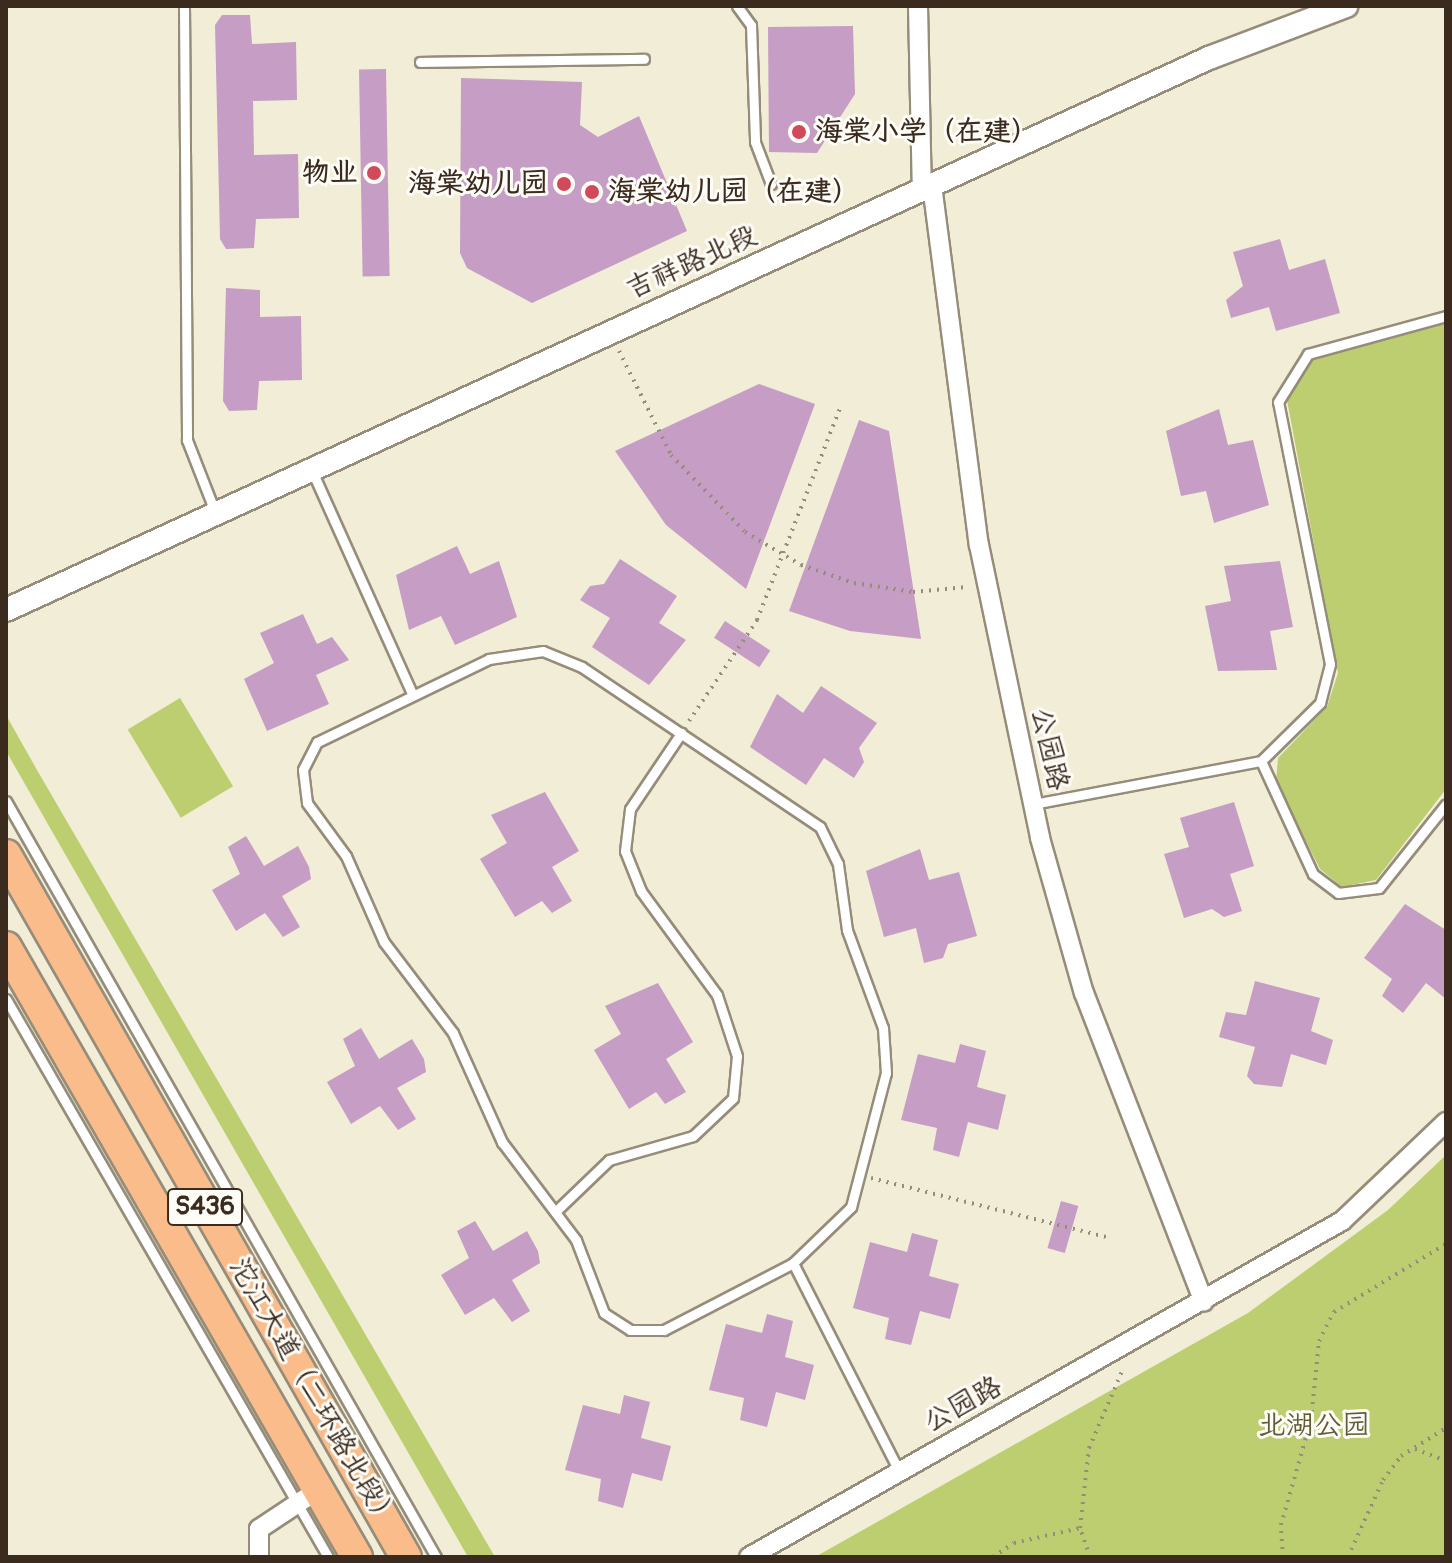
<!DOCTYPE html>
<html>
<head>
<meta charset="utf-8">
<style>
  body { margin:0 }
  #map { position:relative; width:1452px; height:1563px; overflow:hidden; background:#f1edd6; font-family:Pangolin,"LXGW WenKai TC",sans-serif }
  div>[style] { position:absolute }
  .green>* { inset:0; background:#bdce71; transform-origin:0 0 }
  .building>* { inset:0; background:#c59dc5; transform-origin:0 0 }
  .path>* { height:4px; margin-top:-2px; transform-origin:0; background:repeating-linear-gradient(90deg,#968c7a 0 2px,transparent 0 8px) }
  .roads { filter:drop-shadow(2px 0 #968c7a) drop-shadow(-2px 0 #968c7a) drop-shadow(0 2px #968c7a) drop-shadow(0 -2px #968c7a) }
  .service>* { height:9px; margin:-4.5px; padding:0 4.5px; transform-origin:4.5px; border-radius:4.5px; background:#fff }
  .minor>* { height:18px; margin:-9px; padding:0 9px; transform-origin:9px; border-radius:9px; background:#fff }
  .tertiary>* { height:22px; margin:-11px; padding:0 11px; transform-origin:11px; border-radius:11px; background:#fff }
  .trunk>* { height:30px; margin:-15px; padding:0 15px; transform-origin:15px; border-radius:15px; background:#fabc8b }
  .dots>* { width:22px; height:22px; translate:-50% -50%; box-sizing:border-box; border:4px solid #fdfcf7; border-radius:50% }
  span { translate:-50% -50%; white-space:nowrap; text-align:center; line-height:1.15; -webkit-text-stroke:6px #fdfcf7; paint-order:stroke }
  .shield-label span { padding:2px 6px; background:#fdfcf7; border:2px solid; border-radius:6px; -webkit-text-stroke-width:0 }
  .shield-label { font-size:26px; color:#3b2a1e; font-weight:700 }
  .poi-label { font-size:28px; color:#3b2a1e; font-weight:700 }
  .left { translate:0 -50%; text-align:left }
  .right { translate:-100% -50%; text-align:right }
  .street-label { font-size:28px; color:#3b2a1e }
  .park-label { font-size:28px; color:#625b37 }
  .frame { position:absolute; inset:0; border:8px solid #3b2a1e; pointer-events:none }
</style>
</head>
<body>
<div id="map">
  <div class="green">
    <div style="clip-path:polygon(1446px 323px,1446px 789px,1376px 880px,1342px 887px,1320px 869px,1276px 782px,1278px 758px,1327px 707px,1338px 673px,1287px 400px,1313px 359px)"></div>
    <div style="left:180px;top:698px;width:103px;height:61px;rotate:59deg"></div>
    <div style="clip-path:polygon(6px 715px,37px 770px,495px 1557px,468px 1557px,6px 751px)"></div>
    <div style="clip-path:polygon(1446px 1155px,1446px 1557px,815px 1557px,1248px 1313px,1388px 1210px)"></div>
  </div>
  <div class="building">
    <div style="clip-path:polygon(222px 15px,250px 15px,252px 44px,296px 42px,297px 100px,253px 101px,254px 155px,298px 154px,299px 218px,256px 219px,254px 248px,226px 249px,220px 239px,215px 25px)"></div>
    <div style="clip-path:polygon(853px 26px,855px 94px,817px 153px,769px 152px,768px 27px)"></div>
    <div style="left:386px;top:69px;width:207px;height:27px;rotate:89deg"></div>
    <div style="clip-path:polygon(461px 78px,582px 82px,580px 125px,598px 137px,639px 116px,687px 231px,532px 303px,467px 268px,460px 253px)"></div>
    <div style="clip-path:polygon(1280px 239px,1289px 270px,1325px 259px,1340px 313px,1276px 331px,1269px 307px,1231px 318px,1226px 300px,1243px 286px,1233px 252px)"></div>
    <div style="clip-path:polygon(226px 288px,260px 290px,260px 317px,301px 316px,302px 380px,259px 381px,257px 410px,229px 411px,223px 401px)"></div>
    <div style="clip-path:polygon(759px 384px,815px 404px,746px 589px,666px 525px,615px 451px)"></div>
    <div style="clip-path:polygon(1219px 409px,1228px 445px,1253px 440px,1269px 505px,1214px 523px,1206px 491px,1181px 496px,1166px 431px)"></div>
    <div style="clip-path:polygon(859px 420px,889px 431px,921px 639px,850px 631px,789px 611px)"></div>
    <div style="clip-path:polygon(457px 546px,470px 574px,499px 561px,517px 617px,455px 645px,441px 616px,409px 630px,396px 575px)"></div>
    <div style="clip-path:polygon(620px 559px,677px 596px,659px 623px,686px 640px,649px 685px,592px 647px,610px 618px,580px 600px,590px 586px,604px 584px)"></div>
    <div style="clip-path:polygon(1280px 561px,1293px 627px,1270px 631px,1277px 670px,1218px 671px,1205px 606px,1231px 601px,1224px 566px)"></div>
    <div style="clip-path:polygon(303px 614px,317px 644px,332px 637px,349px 660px,316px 675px,329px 704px,267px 731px,244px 679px,274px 663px,260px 633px)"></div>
    <div style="left:725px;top:621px;width:54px;height:20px;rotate:33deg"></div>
    <div style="clip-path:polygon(821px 686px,877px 723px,859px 748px,864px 762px,854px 778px,824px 758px,806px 785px,750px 747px,777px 694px,803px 713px)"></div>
    <div style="clip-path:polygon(545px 792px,579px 851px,552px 867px,572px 901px,552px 913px,542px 901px,515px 917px,480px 859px,507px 843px,491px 815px)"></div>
    <div style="clip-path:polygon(1234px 802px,1254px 866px,1230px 874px,1242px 911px,1224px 917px,1212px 909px,1184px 918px,1164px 854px,1189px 847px,1180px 818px)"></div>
    <div style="clip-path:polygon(246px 836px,264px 866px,298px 846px,309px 867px,311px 879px,282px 896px,300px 927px,283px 937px,265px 913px,236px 931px,212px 890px,240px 874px,228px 847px)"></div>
    <div style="clip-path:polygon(920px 849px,929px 880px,959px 872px,977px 936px,948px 944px,943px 958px,924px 963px,916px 928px,884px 937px,866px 871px)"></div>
    <div style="clip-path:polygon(1405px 904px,1446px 930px,1446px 999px,1426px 983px,1403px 1013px,1382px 996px,1392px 979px,1364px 958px)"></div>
    <div style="clip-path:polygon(1255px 981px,1320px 998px,1311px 1031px,1333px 1040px,1326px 1065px,1291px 1054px,1282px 1087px,1254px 1084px,1247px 1076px,1255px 1047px,1219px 1037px,1226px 1012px,1246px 1015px)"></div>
    <div style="clip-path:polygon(658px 983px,693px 1042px,666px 1059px,686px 1092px,665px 1104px,656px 1092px,629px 1109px,594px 1050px,621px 1034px,605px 1006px)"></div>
    <div style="clip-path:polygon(361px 1028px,379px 1059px,412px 1039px,424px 1059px,426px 1072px,397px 1088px,416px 1119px,398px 1130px,380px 1106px,351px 1124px,327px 1082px,355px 1066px,343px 1039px)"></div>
    <div style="clip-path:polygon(960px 1044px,986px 1051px,977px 1087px,1006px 1095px,998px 1130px,968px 1122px,959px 1157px,933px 1150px,937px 1128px,901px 1120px,918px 1054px,955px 1063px)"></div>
    <div style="left:1061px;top:1201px;width:18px;height:49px;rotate:16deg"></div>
    <div style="clip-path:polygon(475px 1221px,493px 1251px,527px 1231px,538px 1251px,540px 1263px,512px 1280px,530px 1311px,512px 1322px,494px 1298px,465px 1315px,441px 1275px,469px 1258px,457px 1231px)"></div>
    <div style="clip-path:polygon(912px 1233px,938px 1240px,929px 1276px,959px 1284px,950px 1319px,920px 1311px,911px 1345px,885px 1339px,889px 1318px,853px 1308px,870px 1242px,907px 1252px)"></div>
    <div style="clip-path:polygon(767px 1314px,793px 1321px,785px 1357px,814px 1365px,805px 1400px,776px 1392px,767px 1427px,740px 1420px,744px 1398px,709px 1390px,726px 1324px,762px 1333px)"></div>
    <div style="clip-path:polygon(624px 1395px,650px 1402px,641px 1438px,671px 1446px,662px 1481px,632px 1473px,623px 1508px,598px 1501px,601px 1479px,565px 1470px,583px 1405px,620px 1414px)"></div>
  </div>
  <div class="path">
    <div style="left:619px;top:351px;width:116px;rotate:63.4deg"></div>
    <div style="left:671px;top:455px;width:107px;rotate:46.1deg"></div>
    <div style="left:745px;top:532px;width:65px;rotate:30.5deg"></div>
    <div style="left:801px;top:565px;width:56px;rotate:18.8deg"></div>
    <div style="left:854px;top:583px;width:60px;rotate:8.7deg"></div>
    <div style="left:913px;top:592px;width:54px;rotate:-5.3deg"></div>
    <div style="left:689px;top:721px;width:122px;rotate:-56deg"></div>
    <div style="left:757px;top:620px;width:228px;rotate:-68.6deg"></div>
    <div style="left:871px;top:1178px;width:246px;rotate:14.1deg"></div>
    <div style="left:1415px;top:1449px;width:33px;rotate:21deg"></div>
    <div style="left:993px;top:1557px;width:25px;rotate:-34deg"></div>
    <div style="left:1014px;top:1543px;width:68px;rotate:-12.8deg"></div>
    <div style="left:1090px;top:1557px;width:31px;rotate:-109deg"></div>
    <div style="left:1080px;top:1528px;width:81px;rotate:-83.6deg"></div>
    <div style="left:1089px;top:1448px;width:86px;rotate:-66.7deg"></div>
    <div style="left:1283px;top:1557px;width:32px;rotate:-94deg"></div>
    <div style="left:1281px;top:1525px;width:109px;rotate:-74.1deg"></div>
    <div style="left:1311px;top:1420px;width:79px;rotate:-84.2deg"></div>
    <div style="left:1319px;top:1341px;width:33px;rotate:-63deg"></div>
    <div style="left:1334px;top:1312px;width:131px;rotate:-31.3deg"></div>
    <div style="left:1348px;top:1557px;width:85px;rotate:-65.6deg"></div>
    <div style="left:1383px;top:1480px;width:30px;rotate:-53deg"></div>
    <div style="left:1401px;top:1456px;width:53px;rotate:-31.9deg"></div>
  </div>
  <div class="roads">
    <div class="service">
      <div style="left:184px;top:6px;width:434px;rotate:89.6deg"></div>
      <div style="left:187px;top:440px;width:77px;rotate:68.7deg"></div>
      <div style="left:737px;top:6px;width:24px;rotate:54deg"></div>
      <div style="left:751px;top:25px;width:117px;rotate:88deg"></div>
      <div style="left:755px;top:142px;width:45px;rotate:69.1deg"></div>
      <div style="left:420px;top:62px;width:224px;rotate:-0.8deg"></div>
      <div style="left:312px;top:471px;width:244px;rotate:65.8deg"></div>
      <div style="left:1261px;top:761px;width:124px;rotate:65.3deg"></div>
      <div style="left:1313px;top:874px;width:31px;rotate:37deg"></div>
      <div style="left:1338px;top:893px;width:41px;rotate:-7deg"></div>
      <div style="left:1379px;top:888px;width:107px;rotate:-51.4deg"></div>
      <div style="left:6px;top:801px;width:870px;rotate:60.37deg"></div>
      <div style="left:1033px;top:804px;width:232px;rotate:-10.7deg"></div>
      <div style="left:1261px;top:761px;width:83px;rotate:-44.5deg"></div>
      <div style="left:1320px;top:703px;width:40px;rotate:-75.6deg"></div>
      <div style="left:1330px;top:664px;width:267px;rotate:-101.2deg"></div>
      <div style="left:1278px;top:402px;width:57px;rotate:-58deg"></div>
      <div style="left:1308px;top:354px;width:143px;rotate:-15.4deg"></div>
      <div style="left:6px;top:999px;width:644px;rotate:60.01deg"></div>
      <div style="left:556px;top:1211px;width:74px;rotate:-43.9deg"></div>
      <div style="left:609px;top:1160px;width:87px;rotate:-15.9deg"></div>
      <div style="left:693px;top:1136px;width:55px;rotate:-43.5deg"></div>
      <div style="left:733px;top:1098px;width:42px;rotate:-84.6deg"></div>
      <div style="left:737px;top:1056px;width:64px;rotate:-108.2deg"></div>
      <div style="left:717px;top:995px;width:129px;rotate:-126.2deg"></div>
      <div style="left:641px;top:891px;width:43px;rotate:-111.8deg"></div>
      <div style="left:625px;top:851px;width:42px;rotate:-83.2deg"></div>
      <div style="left:630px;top:809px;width:92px;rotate:-56.1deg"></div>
      <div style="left:793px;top:1263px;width:81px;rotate:-44deg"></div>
      <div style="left:851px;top:1207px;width:138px;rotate:-75.4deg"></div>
      <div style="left:886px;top:1073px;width:45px;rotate:-93.8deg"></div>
      <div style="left:883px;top:1028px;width:104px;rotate:-110.2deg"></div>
      <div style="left:847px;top:930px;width:67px;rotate:-97.8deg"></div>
      <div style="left:838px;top:864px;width:41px;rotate:-115.9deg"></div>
      <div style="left:820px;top:827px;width:287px;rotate:-146.1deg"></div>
      <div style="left:582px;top:667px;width:42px;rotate:-157.7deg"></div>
      <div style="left:543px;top:651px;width:55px;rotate:171.6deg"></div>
      <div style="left:489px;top:659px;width:191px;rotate:154.2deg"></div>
      <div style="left:317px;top:742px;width:31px;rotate:117deg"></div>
      <div style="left:303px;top:770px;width:33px;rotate:83deg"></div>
      <div style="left:307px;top:803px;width:66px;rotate:53.7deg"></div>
      <div style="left:346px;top:856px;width:94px;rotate:66.2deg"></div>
      <div style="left:384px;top:942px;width:114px;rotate:52.8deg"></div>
      <div style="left:453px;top:1033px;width:120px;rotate:65.8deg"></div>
      <div style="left:502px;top:1142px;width:123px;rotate:52.9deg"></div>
      <div style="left:576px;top:1240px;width:78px;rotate:69deg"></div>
      <div style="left:604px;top:1313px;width:31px;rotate:33deg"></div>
      <div style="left:630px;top:1330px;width:34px"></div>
      <div style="left:664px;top:1330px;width:145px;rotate:-27.4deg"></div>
      <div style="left:793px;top:1263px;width:236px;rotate:63deg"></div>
    </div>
    <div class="minor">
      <div style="left:918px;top:6px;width:185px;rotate:88.8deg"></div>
      <div style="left:932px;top:185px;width:363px;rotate:82.6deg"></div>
      <div style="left:979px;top:545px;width:299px;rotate:78.2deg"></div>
      <div style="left:1040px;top:838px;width:161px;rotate:74.2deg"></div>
      <div style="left:1084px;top:993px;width:331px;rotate:68.8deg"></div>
      <div style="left:259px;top:1557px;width:28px;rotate:-90deg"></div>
      <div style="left:259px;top:1529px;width:71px;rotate:-33.5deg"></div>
      <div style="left:749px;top:1557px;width:682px;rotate:-29.54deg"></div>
      <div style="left:1342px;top:1221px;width:144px;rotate:-43.6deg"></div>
    </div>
    <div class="tertiary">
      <div style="left:6px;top:610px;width:1324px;rotate:-24.65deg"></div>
      <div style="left:1209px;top:58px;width:147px;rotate:-20.8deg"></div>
    </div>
    <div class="trunk">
      <div style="left:6px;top:855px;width:808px;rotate:60.33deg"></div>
      <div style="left:6px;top:947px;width:704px;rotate:60.08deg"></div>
    </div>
  </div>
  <div class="dots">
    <div style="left:799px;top:132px;background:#d1495b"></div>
    <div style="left:374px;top:173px;background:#d1495b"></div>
    <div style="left:564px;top:184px;background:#d1495b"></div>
    <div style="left:592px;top:192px;background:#d1495b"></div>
  </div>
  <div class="shield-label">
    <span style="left:205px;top:1207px">S436</span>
  </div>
  <div class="poi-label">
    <span class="left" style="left:815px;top:132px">海棠小学（在建）</span>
    <span class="right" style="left:358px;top:173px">物业</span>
    <span class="right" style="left:548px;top:184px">海棠幼儿园</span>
    <span class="left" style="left:608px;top:192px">海棠幼儿园（在建）</span>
  </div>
  <div class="street-label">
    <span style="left:692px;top:263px;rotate:-24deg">吉祥路北段</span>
    <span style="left:1049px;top:749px;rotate:77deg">公园路</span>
    <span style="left:313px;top:1394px;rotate:60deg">沱江大道（二环路北段）</span>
    <span style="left:963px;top:1405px;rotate:-29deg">公园路</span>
  </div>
  <div class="park-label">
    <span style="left:1314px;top:1426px">北湖公园</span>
  </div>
  <div class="frame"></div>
</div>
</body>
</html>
